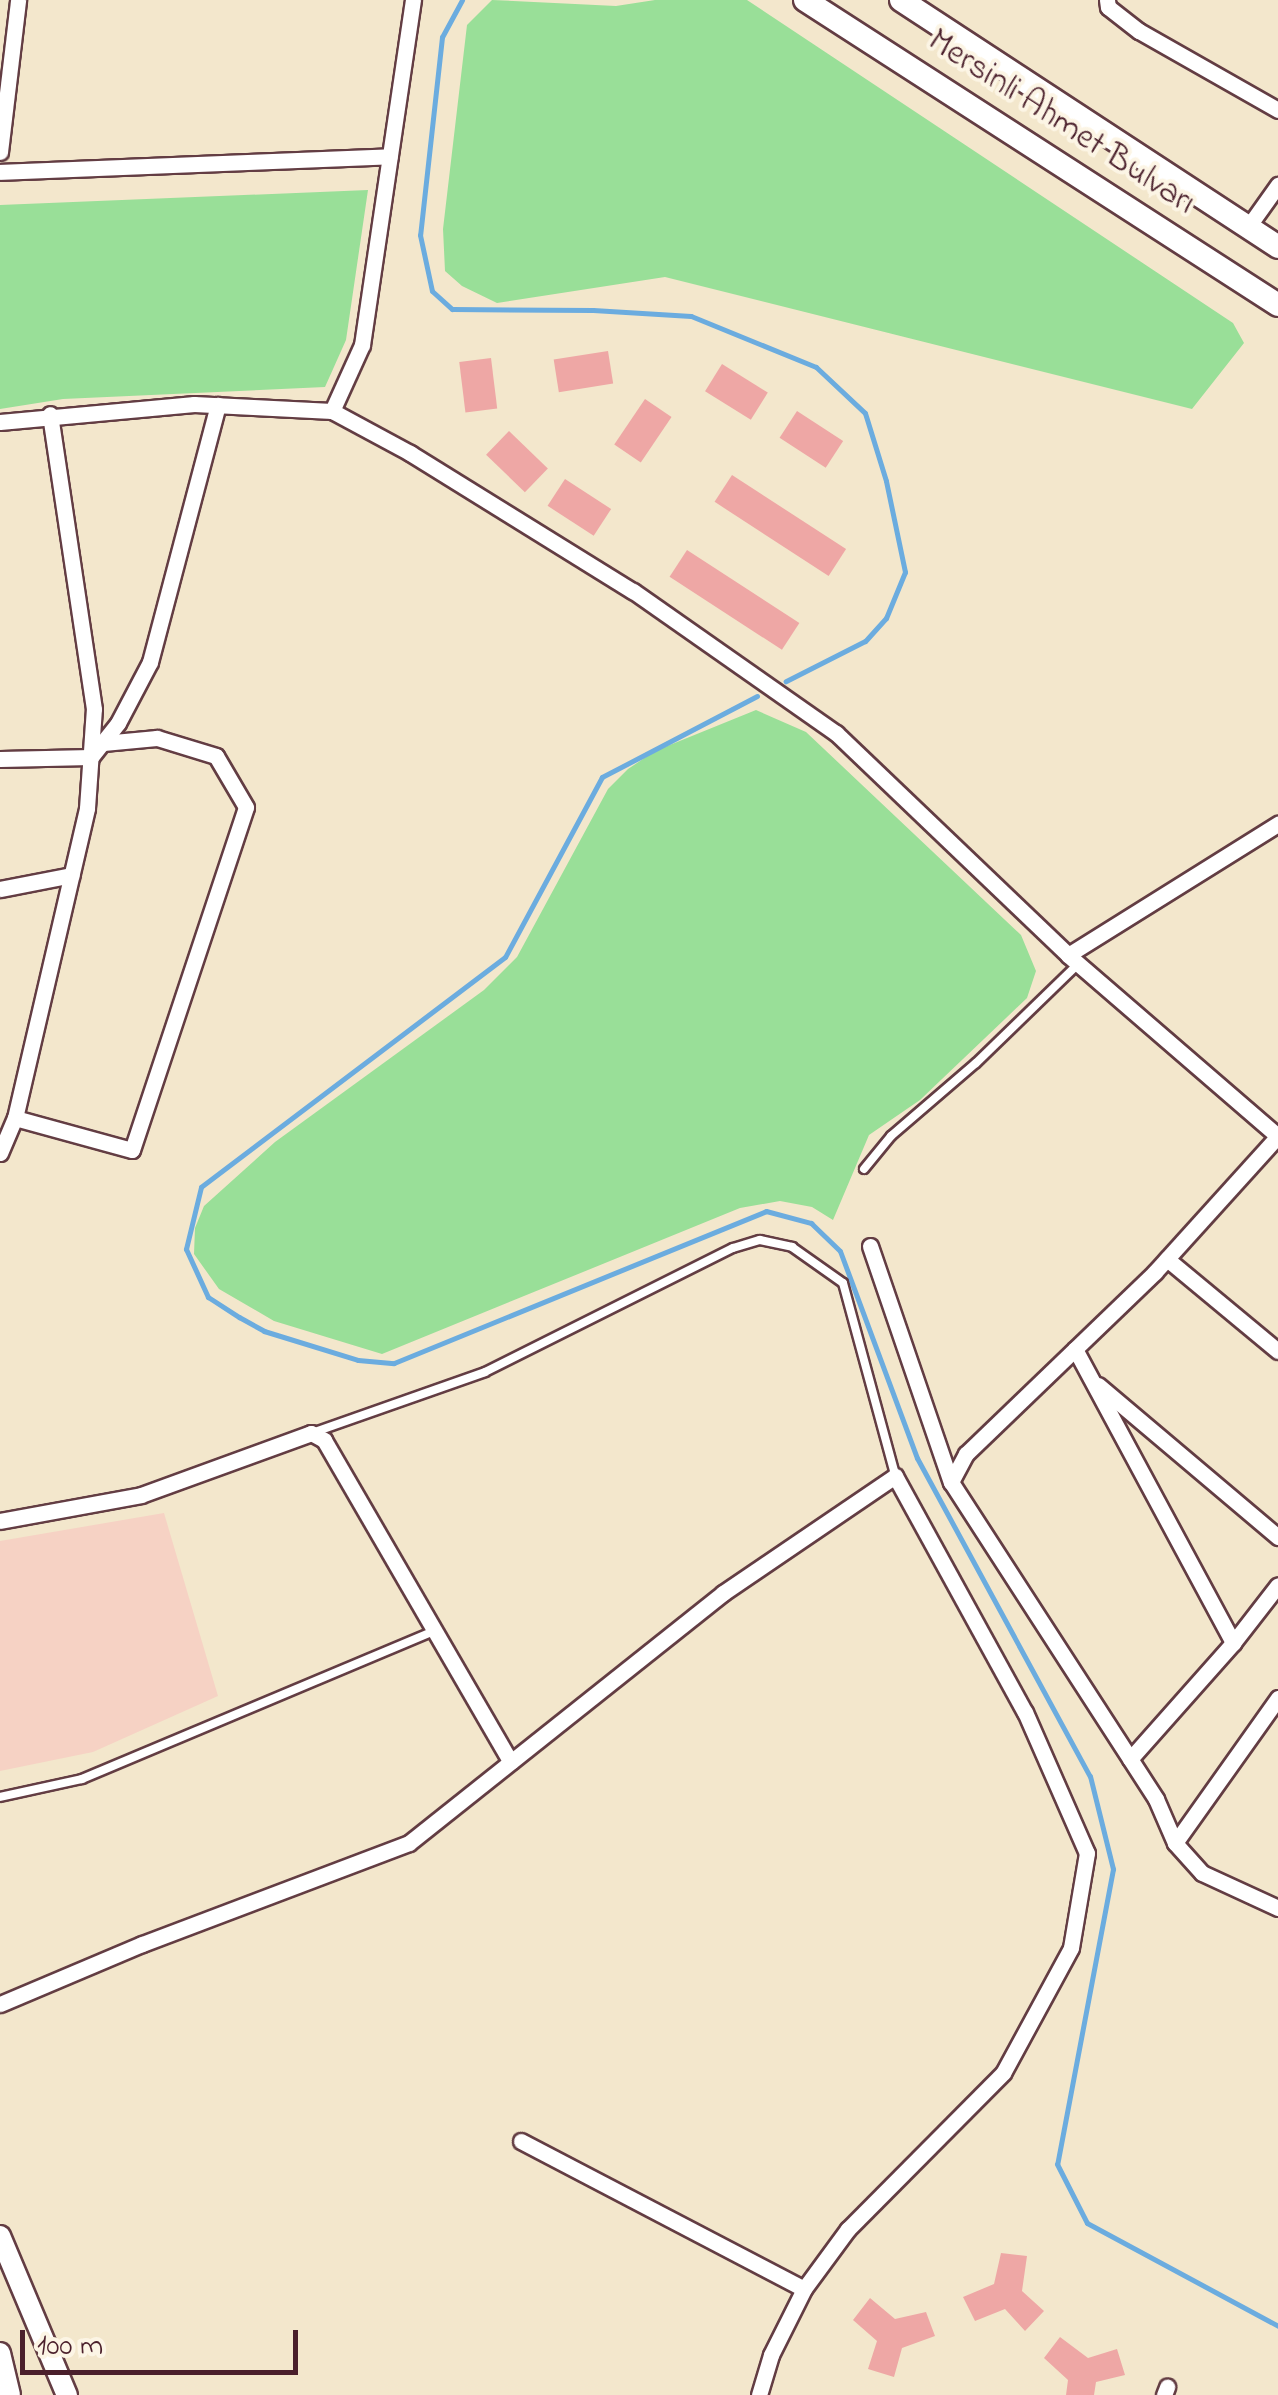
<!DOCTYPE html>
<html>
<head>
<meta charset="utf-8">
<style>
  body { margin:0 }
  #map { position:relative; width:1278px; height:2395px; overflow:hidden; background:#f3e7cc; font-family:"Indie Flower",sans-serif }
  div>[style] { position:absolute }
  .built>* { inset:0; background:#f6d2c4 }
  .green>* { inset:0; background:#99df98 }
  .stream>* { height:5px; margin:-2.5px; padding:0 2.5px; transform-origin:2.5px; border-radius:2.5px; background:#6bacdf }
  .building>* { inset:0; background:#eea7a5; transform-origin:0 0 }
  .roads { filter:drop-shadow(2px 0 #633d43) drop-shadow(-2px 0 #633d43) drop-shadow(0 2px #633d43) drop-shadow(0 -2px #633d43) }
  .service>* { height:8px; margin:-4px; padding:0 4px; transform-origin:4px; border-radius:4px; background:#fff }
  .minor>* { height:15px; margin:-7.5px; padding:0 7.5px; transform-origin:7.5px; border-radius:7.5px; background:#fff }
  .tertiary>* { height:20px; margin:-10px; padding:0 10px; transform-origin:10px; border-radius:10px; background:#fff }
  .secondary>* { height:22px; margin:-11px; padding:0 11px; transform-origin:11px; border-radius:11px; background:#fff }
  span { translate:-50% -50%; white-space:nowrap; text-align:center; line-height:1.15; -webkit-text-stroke:8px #fcf5e5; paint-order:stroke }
  .street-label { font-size:35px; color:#4a1f2b }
  .scale { position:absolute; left:20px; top:2330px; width:278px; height:45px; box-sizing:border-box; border:5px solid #4a1f2b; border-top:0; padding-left:12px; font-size:30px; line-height:35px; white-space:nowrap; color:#4a1f2b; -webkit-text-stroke:8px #fcf5e5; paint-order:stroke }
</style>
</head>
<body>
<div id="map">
  <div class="built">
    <div style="clip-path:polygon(164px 1513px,218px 1696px,93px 1752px,0 1771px,0 1541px)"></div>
  </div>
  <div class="green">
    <div style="clip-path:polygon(492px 0,616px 6px,655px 0,747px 0,1233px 323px,1244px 343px,1192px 409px,665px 277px,497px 303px,462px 286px,445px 271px,443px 229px,467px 25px)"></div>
    <div style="clip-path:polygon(368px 190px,346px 340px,325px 387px,63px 399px,0 409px,0 205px)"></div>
    <div style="clip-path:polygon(756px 710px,806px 732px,1021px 935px,1036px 971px,1027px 998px,920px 1100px,869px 1135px,833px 1220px,812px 1207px,780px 1201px,740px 1208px,382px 1354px,274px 1321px,219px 1289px,194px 1254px,195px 1228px,204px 1206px,275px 1142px,484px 990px,517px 957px,608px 789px,628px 769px,655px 751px)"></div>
  </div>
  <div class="stream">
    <div style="left:462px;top:0;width:42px;rotate:118.4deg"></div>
    <div style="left:442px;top:37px;width:199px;rotate:96.3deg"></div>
    <div style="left:420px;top:235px;width:57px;rotate:77.9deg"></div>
    <div style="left:432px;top:291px;width:27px;rotate:42deg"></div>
    <div style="left:452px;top:309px;width:141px;rotate:0.4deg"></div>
    <div style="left:593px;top:310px;width:98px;rotate:3.5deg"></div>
    <div style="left:691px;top:316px;width:135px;rotate:22.2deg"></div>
    <div style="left:816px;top:367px;width:67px;rotate:43.2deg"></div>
    <div style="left:865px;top:413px;width:71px;rotate:72.8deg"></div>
    <div style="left:886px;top:481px;width:93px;rotate:78.2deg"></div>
    <div style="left:905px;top:572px;width:50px;rotate:112.4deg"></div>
    <div style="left:886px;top:618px;width:31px;rotate:132deg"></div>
    <div style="left:865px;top:641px;width:89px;rotate:153.1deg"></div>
    <div style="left:757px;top:696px;width:175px;rotate:152.4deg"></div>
    <div style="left:602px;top:777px;width:204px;rotate:118.3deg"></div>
    <div style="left:505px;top:957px;width:381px;rotate:142.9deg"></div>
    <div style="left:201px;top:1187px;width:64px;rotate:103.6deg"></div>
    <div style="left:186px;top:1249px;width:53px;rotate:65.4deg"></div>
    <div style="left:208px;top:1297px;width:37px;rotate:33deg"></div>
    <div style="left:239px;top:1317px;width:29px;rotate:29deg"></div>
    <div style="left:264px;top:1331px;width:98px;rotate:17.1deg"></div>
    <div style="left:358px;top:1360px;width:36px;rotate:5deg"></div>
    <div style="left:394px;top:1363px;width:402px;rotate:-22.2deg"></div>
    <div style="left:766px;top:1211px;width:47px;rotate:14.9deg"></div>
    <div style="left:811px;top:1223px;width:40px;rotate:44deg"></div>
    <div style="left:840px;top:1251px;width:221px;rotate:69.6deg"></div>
    <div style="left:917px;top:1458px;width:362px;rotate:61.5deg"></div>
    <div style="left:1090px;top:1776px;width:96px;rotate:76.1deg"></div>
    <div style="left:1113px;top:1869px;width:300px;rotate:100.7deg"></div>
    <div style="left:1057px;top:2164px;width:66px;rotate:63deg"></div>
    <div style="left:1087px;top:2223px;width:217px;rotate:28.3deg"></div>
  </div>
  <div class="building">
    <div style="left:608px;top:351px;width:33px;height:55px;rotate:81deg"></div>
    <div style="left:491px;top:358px;width:51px;height:32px;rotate:83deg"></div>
    <div style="left:722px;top:364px;width:54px;height:32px;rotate:32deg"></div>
    <div style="left:645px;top:399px;width:32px;height:55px;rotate:34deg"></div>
    <div style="left:797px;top:411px;width:55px;height:32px;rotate:33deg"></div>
    <div style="left:509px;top:431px;width:54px;height:33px;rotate:44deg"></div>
    <div style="left:732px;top:475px;width:136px;height:32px;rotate:33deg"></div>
    <div style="left:565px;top:479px;width:55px;height:32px;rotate:33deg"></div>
    <div style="left:687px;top:550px;width:134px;height:32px;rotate:33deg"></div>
    <div style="clip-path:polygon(1001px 2253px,1027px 2256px,1022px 2291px,1044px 2311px,1025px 2331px,1005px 2309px,975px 2321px,963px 2297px,994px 2284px)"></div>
    <div style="clip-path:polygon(870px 2298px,895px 2319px,926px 2312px,935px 2336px,902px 2348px,894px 2377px,868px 2369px,877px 2341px,853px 2320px)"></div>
    <div style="clip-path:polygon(1060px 2337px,1088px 2358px,1117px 2349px,1125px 2375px,1096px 2382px,1094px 2395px,1066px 2395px,1068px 2380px,1044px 2358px)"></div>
  </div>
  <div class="roads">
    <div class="service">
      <div style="left:864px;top:1169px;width:43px;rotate:-50.7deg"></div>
      <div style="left:891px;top:1136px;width:112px;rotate:-40.7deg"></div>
      <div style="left:976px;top:1063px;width:142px;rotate:-44.1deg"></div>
      <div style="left:315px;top:1432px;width:180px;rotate:-19.4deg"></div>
      <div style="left:485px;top:1372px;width:277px;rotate:-26.6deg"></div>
      <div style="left:733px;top:1248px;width:28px;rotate:-17deg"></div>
      <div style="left:760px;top:1240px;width:33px;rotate:12deg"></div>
      <div style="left:792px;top:1247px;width:62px;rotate:35.2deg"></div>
      <div style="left:843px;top:1283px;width:199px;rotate:74.8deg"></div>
      <div style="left:0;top:1797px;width:84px;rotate:-12.4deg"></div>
      <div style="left:82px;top:1779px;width:382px;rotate:-22.8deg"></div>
    </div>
    <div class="minor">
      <div style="left:1107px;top:0;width:7px;rotate:82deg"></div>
      <div style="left:1108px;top:7px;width:39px;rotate:38deg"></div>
      <div style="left:1139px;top:31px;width:160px;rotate:29.6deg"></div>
      <div style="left:0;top:152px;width:153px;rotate:-83.2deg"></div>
      <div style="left:0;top:172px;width:390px;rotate:-2.3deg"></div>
      <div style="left:1248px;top:227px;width:52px;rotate:-54.5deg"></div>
      <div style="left:332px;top:411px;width:72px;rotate:-65.6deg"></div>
      <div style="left:362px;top:345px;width:349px;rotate:-81.6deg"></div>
      <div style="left:0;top:422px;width:195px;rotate:-5.3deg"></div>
      <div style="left:194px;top:404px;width:138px;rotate:2.9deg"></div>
      <div style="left:332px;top:411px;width:89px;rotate:28.3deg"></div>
      <div style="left:410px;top:453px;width:262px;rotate:31.8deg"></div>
      <div style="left:633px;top:591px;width:248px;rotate:35deg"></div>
      <div style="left:836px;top:733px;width:321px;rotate:43.7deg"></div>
      <div style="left:1068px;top:955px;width:277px;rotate:40.8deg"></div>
      <div style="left:0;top:759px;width:91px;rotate:-1.3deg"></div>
      <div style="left:91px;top:757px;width:43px;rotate:-51.5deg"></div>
      <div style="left:118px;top:723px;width:69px;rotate:-62.3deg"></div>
      <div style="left:150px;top:662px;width:266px;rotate:-75.2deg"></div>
      <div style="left:0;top:889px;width:73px;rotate:-11deg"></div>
      <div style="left:1068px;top:955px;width:248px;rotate:-32deg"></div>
      <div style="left:15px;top:1118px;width:121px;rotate:15.3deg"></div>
      <div style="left:132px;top:1150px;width:361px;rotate:-71.6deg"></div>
      <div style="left:246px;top:807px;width:59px;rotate:-120.5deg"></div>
      <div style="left:216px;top:756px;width:62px;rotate:-163deg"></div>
      <div style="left:157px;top:738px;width:65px;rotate:174.7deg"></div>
      <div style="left:0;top:1153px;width:38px;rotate:-67deg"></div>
      <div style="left:15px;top:1118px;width:318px;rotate:-76.9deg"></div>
      <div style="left:87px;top:808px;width:99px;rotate:-86deg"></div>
      <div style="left:94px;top:709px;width:298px;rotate:-98.5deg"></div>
      <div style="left:870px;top:1246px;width:250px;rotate:71.1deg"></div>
      <div style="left:951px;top:1482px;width:378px;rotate:57.1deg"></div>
      <div style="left:1156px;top:1799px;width:48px;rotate:66.6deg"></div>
      <div style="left:1175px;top:1843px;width:40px;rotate:48deg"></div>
      <div style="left:1202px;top:1873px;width:84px;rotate:24.7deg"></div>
      <div style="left:1167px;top:1259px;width:144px;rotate:39.7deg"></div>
      <div style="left:1075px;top:1349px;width:334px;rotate:61.7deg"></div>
      <div style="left:1233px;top:1643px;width:155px;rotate:131.6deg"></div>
      <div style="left:1098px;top:1385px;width:236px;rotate:40.2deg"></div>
      <div style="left:951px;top:1482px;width:32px;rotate:-62deg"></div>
      <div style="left:966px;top:1454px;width:262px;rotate:-43.9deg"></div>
      <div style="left:1155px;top:1272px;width:183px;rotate:-47.9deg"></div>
      <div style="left:0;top:1521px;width:143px;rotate:-10.4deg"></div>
      <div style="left:141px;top:1495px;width:181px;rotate:-20deg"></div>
      <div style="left:311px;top:1433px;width:15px;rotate:28deg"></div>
      <div style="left:324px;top:1440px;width:372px;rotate:59.9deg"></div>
      <div style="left:1233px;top:1643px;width:73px;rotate:-52.2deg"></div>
      <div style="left:1175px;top:1843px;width:178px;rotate:-54.6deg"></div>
      <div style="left:0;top:2004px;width:154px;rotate:-22.9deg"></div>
      <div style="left:142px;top:1944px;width:285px;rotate:-20.7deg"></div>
      <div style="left:409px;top:1843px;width:401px;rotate:-38.5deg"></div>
      <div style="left:723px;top:1593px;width:208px;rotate:-34.2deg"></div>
      <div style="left:895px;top:1476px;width:269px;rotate:61.2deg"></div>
      <div style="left:1025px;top:1712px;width:154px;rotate:66.3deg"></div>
      <div style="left:1087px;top:1853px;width:96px;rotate:99.6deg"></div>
      <div style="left:1071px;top:1948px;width:142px;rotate:118.5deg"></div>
      <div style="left:1003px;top:2073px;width:220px;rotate:134.8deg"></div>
      <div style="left:848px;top:2229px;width:74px;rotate:126.3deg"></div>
      <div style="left:804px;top:2289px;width:74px;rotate:116.6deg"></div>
      <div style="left:771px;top:2355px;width:42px;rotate:106.7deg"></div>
      <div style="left:521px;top:2141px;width:319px;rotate:27.6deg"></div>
      <div style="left:1164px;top:2395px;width:9px;rotate:-69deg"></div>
    </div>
    <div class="tertiary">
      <div style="left:0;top:2236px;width:173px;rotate:67.2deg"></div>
      <div style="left:0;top:2353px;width:43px;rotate:76.6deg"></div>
    </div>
    <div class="secondary">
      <div style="left:805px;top:0;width:563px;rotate:32.81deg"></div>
      <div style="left:901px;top:0;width:451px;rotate:33.2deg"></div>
    </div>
  </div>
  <div class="street-label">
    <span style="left:1061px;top:123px;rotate:33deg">Mersinli Ahmet Bulvarı</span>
  </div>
  <div class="scale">100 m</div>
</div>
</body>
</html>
